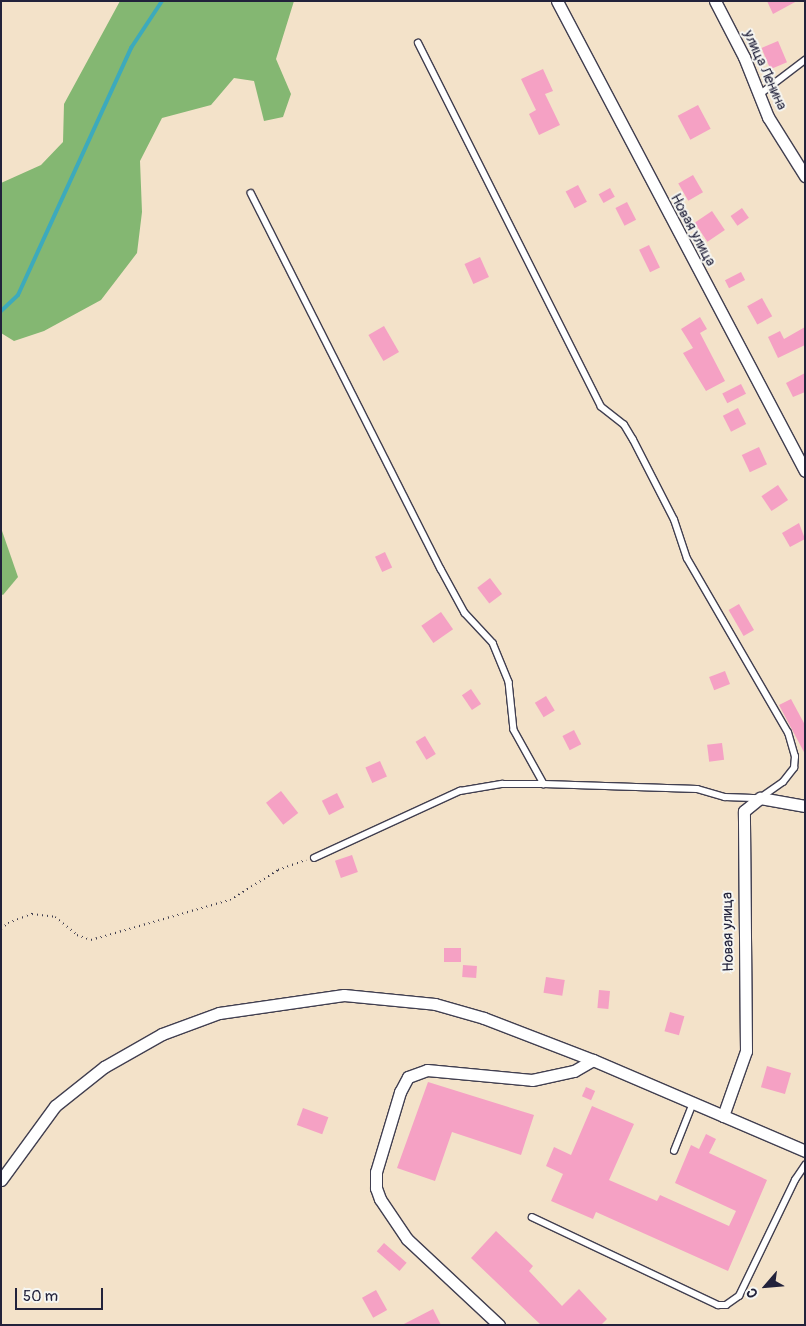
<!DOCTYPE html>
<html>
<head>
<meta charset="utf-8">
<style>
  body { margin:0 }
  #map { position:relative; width:806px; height:1326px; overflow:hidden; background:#f3e2c9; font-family:Pangolin,sans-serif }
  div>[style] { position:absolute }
  .forest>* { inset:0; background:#84b772 }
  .stream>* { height:4px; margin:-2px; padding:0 2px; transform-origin:2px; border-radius:2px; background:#3daabc }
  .building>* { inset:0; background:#f5a1c4; transform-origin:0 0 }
  .path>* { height:2px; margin-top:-1px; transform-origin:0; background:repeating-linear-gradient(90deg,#413f50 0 1px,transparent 0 5px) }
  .roads { filter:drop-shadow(1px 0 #413f50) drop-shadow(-1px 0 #413f50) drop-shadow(0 1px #413f50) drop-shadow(0 -1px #413f50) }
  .service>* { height:5.5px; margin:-2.75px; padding:0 2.75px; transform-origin:2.75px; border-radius:2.75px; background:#fff }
  .minor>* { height:11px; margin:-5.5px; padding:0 5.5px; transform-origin:5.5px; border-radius:5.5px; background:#fff }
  span { translate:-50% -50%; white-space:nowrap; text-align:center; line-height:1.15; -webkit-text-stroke:4px #f6f6f2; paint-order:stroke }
  .street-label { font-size:15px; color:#22223b }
  .frame { position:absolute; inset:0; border:2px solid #22223b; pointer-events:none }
  .north { position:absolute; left:741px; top:1261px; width:50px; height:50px; -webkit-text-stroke:4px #f6f6f2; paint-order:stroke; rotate:243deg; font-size:14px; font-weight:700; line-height:20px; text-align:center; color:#22223b }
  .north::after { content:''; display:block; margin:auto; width:18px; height:22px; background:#22223b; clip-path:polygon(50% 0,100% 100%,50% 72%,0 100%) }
  .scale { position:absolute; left:15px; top:1288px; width:88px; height:22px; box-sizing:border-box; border:2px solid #22223b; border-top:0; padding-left:6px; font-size:15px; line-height:18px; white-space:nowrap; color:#22223b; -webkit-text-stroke:4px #f6f6f2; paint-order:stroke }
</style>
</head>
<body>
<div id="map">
  <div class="forest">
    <div style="clip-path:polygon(120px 1px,294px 1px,276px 59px,291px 94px,283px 117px,264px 121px,254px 81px,234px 78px,211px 105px,162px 118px,140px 161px,142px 212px,137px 253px,101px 300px,44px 331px,14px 341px,1px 333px,1px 183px,41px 165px,63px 142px,64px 104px)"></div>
    <div style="clip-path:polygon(1px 528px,18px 577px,3px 595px,1px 594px)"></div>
  </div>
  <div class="stream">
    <div style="left:1px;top:311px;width:23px;rotate:-43deg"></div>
    <div style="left:18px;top:295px;width:272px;rotate:-65.4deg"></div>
    <div style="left:131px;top:48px;width:56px;rotate:-56.6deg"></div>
  </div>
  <div class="building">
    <div style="clip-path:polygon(767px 1px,797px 1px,773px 14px)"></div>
    <div style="left:778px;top:41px;width:23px;height:18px;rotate:67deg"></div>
    <div style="clip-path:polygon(543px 69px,553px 91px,545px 94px,560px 125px,539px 135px,529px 114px,536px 110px,521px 79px)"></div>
    <div style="left:698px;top:105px;width:27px;height:23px;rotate:62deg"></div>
    <div style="left:693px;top:175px;width:20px;height:17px;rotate:60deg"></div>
    <div style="left:578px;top:185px;width:19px;height:14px;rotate:62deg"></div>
    <div style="left:610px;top:188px;width:10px;height:13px;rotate:61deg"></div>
    <div style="left:627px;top:202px;width:20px;height:13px;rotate:63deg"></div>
    <div style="left:742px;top:208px;width:12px;height:14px;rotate:55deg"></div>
    <div style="left:712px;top:211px;width:23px;height:21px;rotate:56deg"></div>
    <div style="left:649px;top:245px;width:25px;height:11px;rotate:64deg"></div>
    <div style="left:480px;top:257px;width:22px;height:17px;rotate:66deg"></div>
    <div style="left:741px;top:272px;width:9px;height:18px;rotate:63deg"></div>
    <div style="left:762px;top:298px;width:21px;height:17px;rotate:61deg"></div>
    <div style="clip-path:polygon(700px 317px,707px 329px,700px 333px,725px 381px,706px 391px,683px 353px,693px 348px,681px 329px)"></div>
    <div style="left:384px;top:326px;width:30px;height:18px;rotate:60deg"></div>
    <div style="clip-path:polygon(805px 327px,805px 345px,778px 358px,768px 337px,780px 331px,784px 339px)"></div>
    <div style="clip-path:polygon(805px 373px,805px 392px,793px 397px,786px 383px)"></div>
    <div style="left:741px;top:384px;width:11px;height:21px;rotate:63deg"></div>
    <div style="left:738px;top:408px;width:18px;height:17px;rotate:63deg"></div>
    <div style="left:759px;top:447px;width:19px;height:19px;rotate:65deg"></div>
    <div style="left:778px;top:485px;width:18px;height:20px;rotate:56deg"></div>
    <div style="clip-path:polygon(799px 523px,805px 539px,790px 547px,782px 533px)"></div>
    <div style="left:385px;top:552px;width:17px;height:11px;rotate:65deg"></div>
    <div style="left:490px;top:578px;width:20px;height:16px;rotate:53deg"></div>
    <div style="left:739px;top:604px;width:30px;height:12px;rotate:60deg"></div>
    <div style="left:441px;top:612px;width:21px;height:24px;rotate:55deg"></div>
    <div style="left:725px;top:671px;width:14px;height:17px;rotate:69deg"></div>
    <div style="left:471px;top:689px;width:18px;height:11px;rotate:56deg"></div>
    <div style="left:546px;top:696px;width:17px;height:13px;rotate:59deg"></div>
    <div style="clip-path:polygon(791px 699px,805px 725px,805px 754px,779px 705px)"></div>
    <div style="left:574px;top:730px;width:16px;height:13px;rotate:63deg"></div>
    <div style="left:425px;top:736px;width:21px;height:11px;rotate:59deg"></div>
    <div style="left:722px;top:743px;width:17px;height:15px;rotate:83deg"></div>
    <div style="left:380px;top:761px;width:17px;height:16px;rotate:66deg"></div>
    <div style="left:281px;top:791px;width:28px;height:19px;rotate:52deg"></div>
    <div style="left:337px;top:793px;width:16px;height:17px;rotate:63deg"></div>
    <div style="left:352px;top:855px;width:18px;height:18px;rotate:71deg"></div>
    <div style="left:444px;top:948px;width:17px;height:14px"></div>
    <div style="left:463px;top:965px;width:14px;height:12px;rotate:4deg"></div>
    <div style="left:546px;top:977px;width:19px;height:16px;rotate:9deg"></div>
    <div style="left:599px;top:990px;width:11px;height:18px;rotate:5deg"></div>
    <div style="left:670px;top:1012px;width:15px;height:20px;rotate:16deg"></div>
    <div style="left:767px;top:1066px;width:25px;height:22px;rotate:16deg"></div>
    <div style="clip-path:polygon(428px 1082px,534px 1115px,521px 1155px,452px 1132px,435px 1181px,397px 1168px)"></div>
    <div style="left:586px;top:1087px;width:10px;height:10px;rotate:24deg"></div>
    <div style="clip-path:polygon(592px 1106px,634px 1124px,609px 1180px,657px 1201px,660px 1195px,729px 1226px,736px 1211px,675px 1183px,691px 1145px,699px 1149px,706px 1134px,716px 1139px,709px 1153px,767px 1180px,728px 1271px,596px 1212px,593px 1219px,551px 1201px,563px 1174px,546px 1166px,554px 1147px,571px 1155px)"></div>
    <div style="left:303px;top:1108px;width:27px;height:18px;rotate:20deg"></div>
    <div style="clip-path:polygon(496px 1231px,533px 1266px,529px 1271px,562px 1306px,579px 1289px,607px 1319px,601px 1325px,541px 1325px,471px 1258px)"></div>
    <div style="left:384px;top:1243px;width:30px;height:11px;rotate:41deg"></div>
    <div style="left:376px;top:1290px;width:23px;height:16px;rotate:61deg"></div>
    <div style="clip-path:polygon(433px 1309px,441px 1325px,402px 1325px)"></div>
  </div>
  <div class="path">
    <div style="left:1px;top:929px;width:9px;rotate:-41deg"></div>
    <div style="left:8px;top:923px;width:26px;rotate:-21deg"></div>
    <div style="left:32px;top:914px;width:23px;rotate:7deg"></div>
    <div style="left:55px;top:917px;width:28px;rotate:39deg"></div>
    <div style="left:77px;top:935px;width:15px;rotate:20deg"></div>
    <div style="left:91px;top:940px;width:145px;rotate:-16.1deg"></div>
    <div style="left:230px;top:900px;width:57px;rotate:-32deg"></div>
    <div style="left:278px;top:870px;width:30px;rotate:-20deg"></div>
  </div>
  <div class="roads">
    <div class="service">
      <div style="left:759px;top:95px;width:58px;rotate:-37.3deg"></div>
      <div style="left:251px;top:193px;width:421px;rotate:63.2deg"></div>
      <div style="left:441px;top:569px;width:50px;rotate:61.4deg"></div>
      <div style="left:465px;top:613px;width:41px;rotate:47deg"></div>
      <div style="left:493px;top:643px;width:42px;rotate:67.7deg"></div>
      <div style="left:509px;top:682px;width:48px;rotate:84.1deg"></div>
      <div style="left:514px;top:730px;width:62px;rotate:60.9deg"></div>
      <div style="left:314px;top:858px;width:161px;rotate:-24.7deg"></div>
      <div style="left:460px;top:791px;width:43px;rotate:-9.5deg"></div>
      <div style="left:502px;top:784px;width:42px"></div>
      <div style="left:544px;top:784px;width:153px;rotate:1.9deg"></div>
      <div style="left:697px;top:789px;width:29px;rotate:16deg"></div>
      <div style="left:725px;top:797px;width:35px;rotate:2deg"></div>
      <div style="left:760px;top:798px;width:28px;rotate:-35deg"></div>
      <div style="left:783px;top:782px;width:18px;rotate:-52deg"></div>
      <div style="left:794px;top:768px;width:11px;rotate:-85deg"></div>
      <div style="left:795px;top:757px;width:25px;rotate:-106deg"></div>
      <div style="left:788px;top:733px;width:201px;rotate:-120.1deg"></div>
      <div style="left:687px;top:559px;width:41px;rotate:-108.4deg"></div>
      <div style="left:674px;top:520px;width:90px;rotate:-117.1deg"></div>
      <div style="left:633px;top:440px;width:17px;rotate:-121deg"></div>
      <div style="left:624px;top:425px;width:29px;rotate:-142deg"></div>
      <div style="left:601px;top:407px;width:407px;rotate:-116.7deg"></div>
      <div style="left:674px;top:1151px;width:52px;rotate:-68.4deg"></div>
      <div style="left:532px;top:1217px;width:206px;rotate:25.3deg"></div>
      <div style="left:718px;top:1305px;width:8px"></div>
      <div style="left:726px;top:1305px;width:16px;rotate:-35deg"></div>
      <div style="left:739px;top:1296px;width:129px;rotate:-64.2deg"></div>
      <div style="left:795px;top:1180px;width:18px;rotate:-56deg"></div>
    </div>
    <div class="minor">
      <div style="left:557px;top:1px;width:531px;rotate:62.18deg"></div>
      <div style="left:715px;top:1px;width:63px;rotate:62.6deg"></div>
      <div style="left:744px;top:57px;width:65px;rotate:68.2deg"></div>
      <div style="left:768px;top:117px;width:70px;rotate:57.9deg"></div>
      <div style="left:723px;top:1116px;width:69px;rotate:-70.5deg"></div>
      <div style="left:746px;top:1051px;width:240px;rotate:-90.5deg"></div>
      <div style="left:744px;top:811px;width:21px;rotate:-39deg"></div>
      <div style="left:760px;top:798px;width:46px;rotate:10.1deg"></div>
      <div style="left:1px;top:1180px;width:92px;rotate:-53.9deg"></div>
      <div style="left:55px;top:1106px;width:63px;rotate:-38.5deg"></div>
      <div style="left:104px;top:1067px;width:67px;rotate:-29.6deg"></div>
      <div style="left:162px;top:1034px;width:61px;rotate:-20.2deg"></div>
      <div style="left:219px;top:1013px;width:126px;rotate:-8.2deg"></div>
      <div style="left:344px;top:995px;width:91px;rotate:5.6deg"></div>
      <div style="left:435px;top:1004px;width:51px;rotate:15.9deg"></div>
      <div style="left:484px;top:1018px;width:117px;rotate:21.1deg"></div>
      <div style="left:593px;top:1060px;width:231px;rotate:23.2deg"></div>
      <div style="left:499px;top:1325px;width:126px;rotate:-136.9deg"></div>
      <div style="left:407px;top:1239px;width:48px;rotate:-124deg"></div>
      <div style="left:380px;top:1199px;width:12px;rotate:-110deg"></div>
      <div style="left:376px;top:1188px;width:16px;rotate:-90deg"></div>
      <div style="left:376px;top:1172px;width:84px;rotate:-73.3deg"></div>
      <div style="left:400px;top:1092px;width:17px;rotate:-62deg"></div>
      <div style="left:408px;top:1077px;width:20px;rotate:-20deg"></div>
      <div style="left:427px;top:1070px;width:105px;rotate:5.4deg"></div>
      <div style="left:532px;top:1080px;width:43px;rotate:-12.1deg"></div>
      <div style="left:574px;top:1071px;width:22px;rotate:-30deg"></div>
    </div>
  </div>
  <div class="street-label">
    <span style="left:765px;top:70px;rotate:66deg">улица Ленина</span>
    <span style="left:693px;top:230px;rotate:62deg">Новая улица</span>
    <span style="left:728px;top:932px;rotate:-91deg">Новая улица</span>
  </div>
  <div class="frame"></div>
  <div class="north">С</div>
  <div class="scale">50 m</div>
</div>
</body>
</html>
